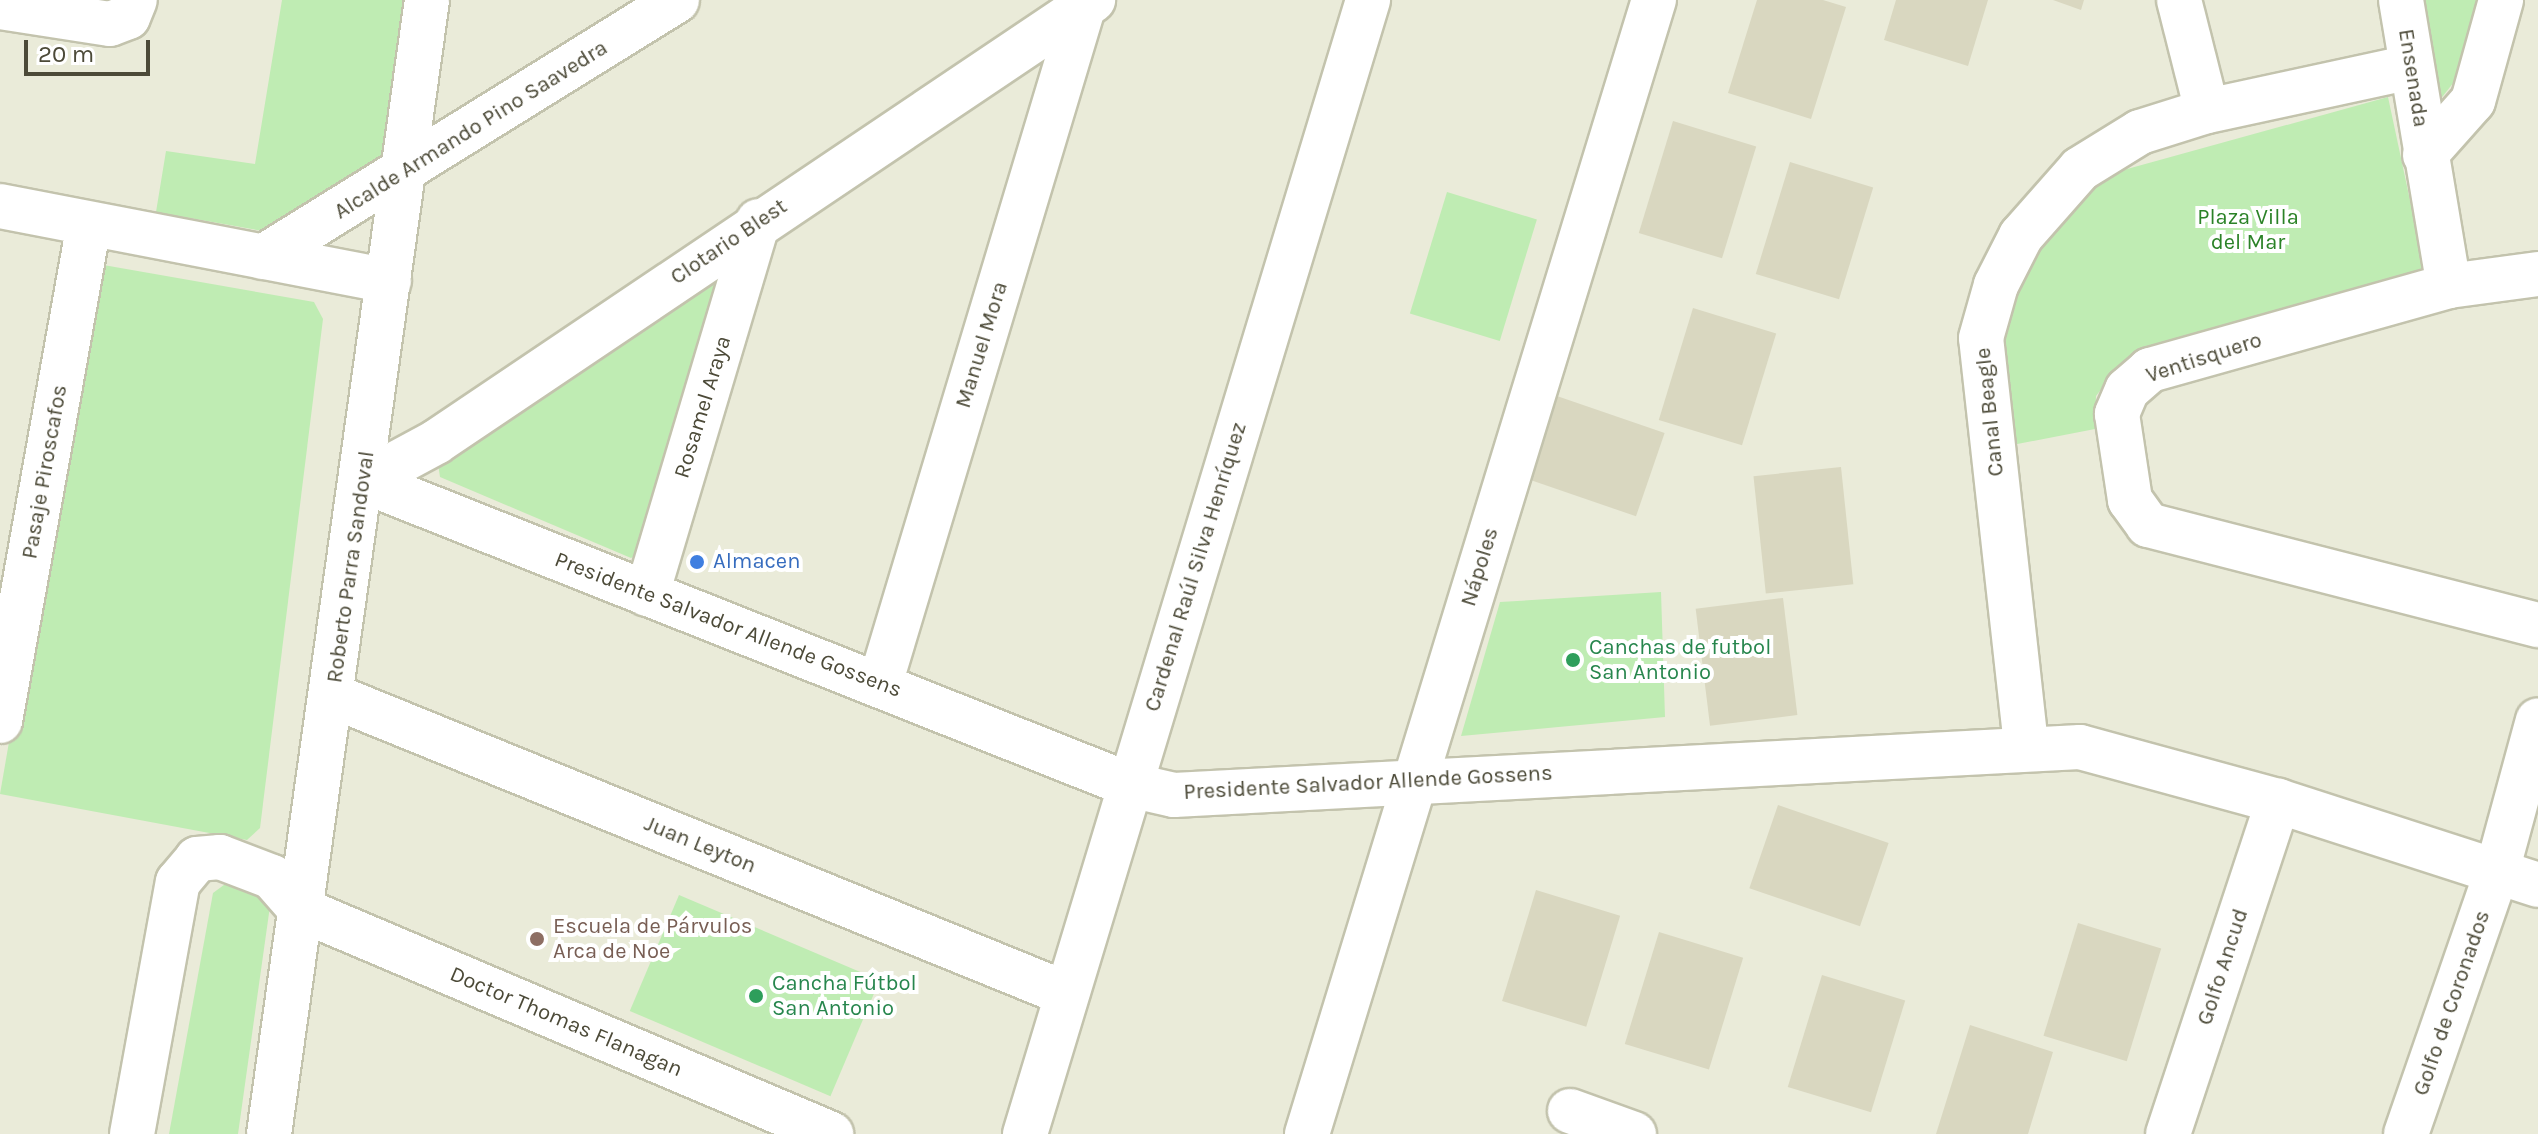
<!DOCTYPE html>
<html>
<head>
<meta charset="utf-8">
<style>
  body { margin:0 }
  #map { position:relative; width:2538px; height:1134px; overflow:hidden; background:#f6f6eb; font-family:Karla,sans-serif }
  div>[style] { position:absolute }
  .residential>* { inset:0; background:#eaebd9; transform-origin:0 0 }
  .green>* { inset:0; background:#bfecb3; transform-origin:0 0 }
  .building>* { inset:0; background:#d9d7c0; transform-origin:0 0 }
  .roads { filter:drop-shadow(2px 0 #c3c3ad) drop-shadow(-2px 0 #c3c3ad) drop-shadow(0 2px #c3c3ad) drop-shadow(0 -2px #c3c3ad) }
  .minor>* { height:44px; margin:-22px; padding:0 22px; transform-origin:22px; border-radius:22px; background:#fff }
  .dots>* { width:22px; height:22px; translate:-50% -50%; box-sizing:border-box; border:4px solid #fff; border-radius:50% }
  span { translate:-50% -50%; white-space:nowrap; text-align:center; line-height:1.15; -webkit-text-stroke:8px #fff; paint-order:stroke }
  .street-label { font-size:22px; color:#4c4a38 }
  .park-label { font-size:22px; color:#2b8227 }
  .shop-label { font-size:22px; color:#366cbe }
  .left { translate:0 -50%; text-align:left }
  .leisure-label { font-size:22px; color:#27864d }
  .education-label { font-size:22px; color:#785e54 }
  .scale { position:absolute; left:24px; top:40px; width:126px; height:36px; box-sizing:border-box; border:4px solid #4c4a38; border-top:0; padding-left:10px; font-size:24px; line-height:28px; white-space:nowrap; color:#4c4a38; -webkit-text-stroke:6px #fff; paint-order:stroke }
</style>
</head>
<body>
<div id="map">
  <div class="residential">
    <div style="left:0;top:0;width:2538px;height:1134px"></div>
  </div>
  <div class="green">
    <div style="clip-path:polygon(282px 0,406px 0,384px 166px,285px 235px,156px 212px,166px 151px,255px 164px)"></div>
    <div style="clip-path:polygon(2413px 0,2486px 0,2469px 63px,2439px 101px)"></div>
    <div style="clip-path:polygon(2388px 97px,2424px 266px,2419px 279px,2122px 362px,2096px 396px,2095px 429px,2007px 446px,1996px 353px,2034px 233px,2091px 179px)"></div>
    <div style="left:1447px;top:192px;width:94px;height:127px;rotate:17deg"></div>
    <div style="clip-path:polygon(92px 263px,314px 302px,323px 319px,260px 828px,247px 840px,0 794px)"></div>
    <div style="clip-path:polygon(723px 268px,645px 550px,631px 558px,440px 477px,437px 457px)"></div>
    <div style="clip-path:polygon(1661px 592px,1665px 717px,1461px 736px,1500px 602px)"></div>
    <div style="clip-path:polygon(232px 879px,248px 881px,270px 906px,238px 1134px,169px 1134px,213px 893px)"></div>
    <div style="left:679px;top:895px;width:218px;height:126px;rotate:23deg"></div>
  </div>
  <div class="building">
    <div style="clip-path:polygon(1757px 0,1823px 0,1846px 7px,1811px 119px,1728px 93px)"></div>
    <div style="clip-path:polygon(1896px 0,1988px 0,1968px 66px,1884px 40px)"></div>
    <div style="clip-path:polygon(2053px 0,2084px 0,2081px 10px)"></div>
    <div style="left:1673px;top:121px;width:87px;height:117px;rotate:17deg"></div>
    <div style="left:1790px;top:162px;width:87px;height:117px;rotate:17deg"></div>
    <div style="left:1693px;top:308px;width:87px;height:117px;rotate:17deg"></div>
    <div style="left:1554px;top:395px;width:117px;height:88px;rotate:19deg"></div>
    <div style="left:1841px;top:467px;width:118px;height:88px;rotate:84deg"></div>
    <div style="left:1783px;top:598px;width:118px;height:88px;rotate:83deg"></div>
    <div style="left:1778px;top:805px;width:117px;height:88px;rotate:19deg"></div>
    <div style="left:1536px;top:890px;width:88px;height:116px;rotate:17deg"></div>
    <div style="left:2078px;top:923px;width:87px;height:118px;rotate:17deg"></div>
    <div style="left:1659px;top:932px;width:88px;height:117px;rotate:17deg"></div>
    <div style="left:1822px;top:975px;width:87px;height:117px;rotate:17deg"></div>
    <div style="clip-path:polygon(1970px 1025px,2053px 1052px,2028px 1134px,1936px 1134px)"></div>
  </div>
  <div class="roads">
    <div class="minor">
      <div style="left:2179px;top:0;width:114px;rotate:75.8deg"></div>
      <div style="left:2401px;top:0;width:290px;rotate:80.5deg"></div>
      <div style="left:0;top:7px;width:111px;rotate:8.8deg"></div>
      <div style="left:110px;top:24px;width:19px;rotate:-21deg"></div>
      <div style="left:128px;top:17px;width:18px;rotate:-68deg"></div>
      <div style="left:2425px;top:155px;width:72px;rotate:-48.4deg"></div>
      <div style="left:2473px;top:101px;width:105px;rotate:-74.5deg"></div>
      <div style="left:0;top:206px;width:396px;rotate:10.9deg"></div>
      <div style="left:263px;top:257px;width:487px;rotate:-31.8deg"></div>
      <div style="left:2538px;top:274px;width:90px;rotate:172.3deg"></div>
      <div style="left:2449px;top:286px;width:311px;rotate:164.3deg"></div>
      <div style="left:2150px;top:370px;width:30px;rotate:139deg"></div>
      <div style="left:2127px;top:390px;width:26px;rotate:113deg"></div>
      <div style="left:2117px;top:414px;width:87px;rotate:81.4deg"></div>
      <div style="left:2130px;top:500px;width:31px;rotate:54deg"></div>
      <div style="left:2148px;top:525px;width:403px;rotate:14.4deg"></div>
      <div style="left:364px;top:481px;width:824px;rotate:21.65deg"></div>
      <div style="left:1130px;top:785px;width:45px;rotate:12.8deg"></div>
      <div style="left:1174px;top:795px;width:907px;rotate:-3.03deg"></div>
      <div style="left:2080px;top:747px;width:205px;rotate:15.3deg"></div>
      <div style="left:2278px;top:801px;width:273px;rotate:17.9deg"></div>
      <div style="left:364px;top:481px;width:82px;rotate:-28.4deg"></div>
      <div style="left:436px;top:442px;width:792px;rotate:-33.93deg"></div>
      <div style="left:647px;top:594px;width:389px;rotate:-73.4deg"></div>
      <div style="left:880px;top:684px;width:709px;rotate:-73.28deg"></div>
      <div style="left:333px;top:696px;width:792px;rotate:22.1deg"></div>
      <div style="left:0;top:721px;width:505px;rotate:-79.85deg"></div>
      <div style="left:2026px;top:745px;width:409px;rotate:-96.3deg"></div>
      <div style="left:1981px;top:338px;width:55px;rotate:-74.2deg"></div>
      <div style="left:1996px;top:285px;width:55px;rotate:-63deg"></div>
      <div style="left:2021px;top:236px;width:89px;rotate:-48.6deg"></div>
      <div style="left:2080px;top:169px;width:70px;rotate:-31.7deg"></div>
      <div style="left:2140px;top:132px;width:70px;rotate:-17.4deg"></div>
      <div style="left:2207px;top:111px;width:208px;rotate:-12.2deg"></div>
      <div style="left:1570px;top:1111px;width:68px;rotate:19.8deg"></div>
      <div style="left:132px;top:1134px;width:256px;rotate:-79.7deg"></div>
      <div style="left:178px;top:882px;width:30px;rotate:-50deg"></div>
      <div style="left:197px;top:859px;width:23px;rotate:-5deg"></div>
      <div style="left:220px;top:857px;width:56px;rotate:21deg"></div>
      <div style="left:272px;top:877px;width:43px;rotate:48.8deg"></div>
      <div style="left:300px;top:909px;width:577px;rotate:22.96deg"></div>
      <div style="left:269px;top:1134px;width:1145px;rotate:-82.07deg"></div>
      <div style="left:1025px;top:1134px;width:1185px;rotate:-73.17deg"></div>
      <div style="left:1307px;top:1134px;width:1186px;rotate:-72.99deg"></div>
      <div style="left:2168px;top:1134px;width:351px;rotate:-71.7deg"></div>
      <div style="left:2406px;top:1134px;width:278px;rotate:-70.9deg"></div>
      <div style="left:2497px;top:871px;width:156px;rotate:-74.8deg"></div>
    </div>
  </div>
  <div class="dots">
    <div style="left:697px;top:562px;background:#3f7fe0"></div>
    <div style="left:1573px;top:660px;background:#2e9e5b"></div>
    <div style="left:537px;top:939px;background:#8d6e63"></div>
    <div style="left:756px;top:996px;background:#2e9e5b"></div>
  </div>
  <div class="street-label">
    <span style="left:2413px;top:78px;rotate:81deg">Ensenada</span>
    <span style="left:471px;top:130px;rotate:-32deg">Alcalde Armando Pino Saavedra</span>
    <span style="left:729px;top:242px;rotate:-34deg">Clotario Blest</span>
    <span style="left:982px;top:345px;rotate:-73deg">Manuel Mora</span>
    <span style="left:2204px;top:358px;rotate:-18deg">Ventisquero</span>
    <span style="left:703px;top:407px;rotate:-73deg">Rosamel Araya</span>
    <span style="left:1990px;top:412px;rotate:-96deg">Canal Beagle</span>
    <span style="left:45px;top:472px;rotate:-80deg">Pasaje Piroscafos</span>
    <span style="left:351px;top:567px;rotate:-82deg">Roberto Parra Sandoval</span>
    <span style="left:1196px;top:567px;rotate:-73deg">Cardenal Raúl Silva Henríquez</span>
    <span style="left:1480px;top:567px;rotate:-73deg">Nápoles</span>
    <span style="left:728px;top:625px;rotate:21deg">Presidente Salvador Allende Gossens</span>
    <span style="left:1368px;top:783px;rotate:-3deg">Presidente Salvador Allende Gossens</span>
    <span style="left:700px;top:845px;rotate:22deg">Juan Leyton</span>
    <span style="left:2223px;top:967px;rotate:-72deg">Golfo Ancud</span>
    <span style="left:2452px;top:1003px;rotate:-71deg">Golfo de Coronados</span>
    <span style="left:566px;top:1022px;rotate:23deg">Doctor Thomas Flanagan</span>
  </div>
  <div class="park-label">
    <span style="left:2248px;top:230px">Plaza Villa<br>del Mar</span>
  </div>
  <div class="shop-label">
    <span class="left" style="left:713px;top:562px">Almacen</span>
  </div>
  <div class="leisure-label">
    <span class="left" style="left:1589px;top:660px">Canchas de futbol<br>San Antonio</span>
    <span class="left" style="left:772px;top:996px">Cancha Fútbol<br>San Antonio</span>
  </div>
  <div class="education-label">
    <span class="left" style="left:553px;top:939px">Escuela de Párvulos<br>Arca de Noe</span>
  </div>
  <div class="scale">20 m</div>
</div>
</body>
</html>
